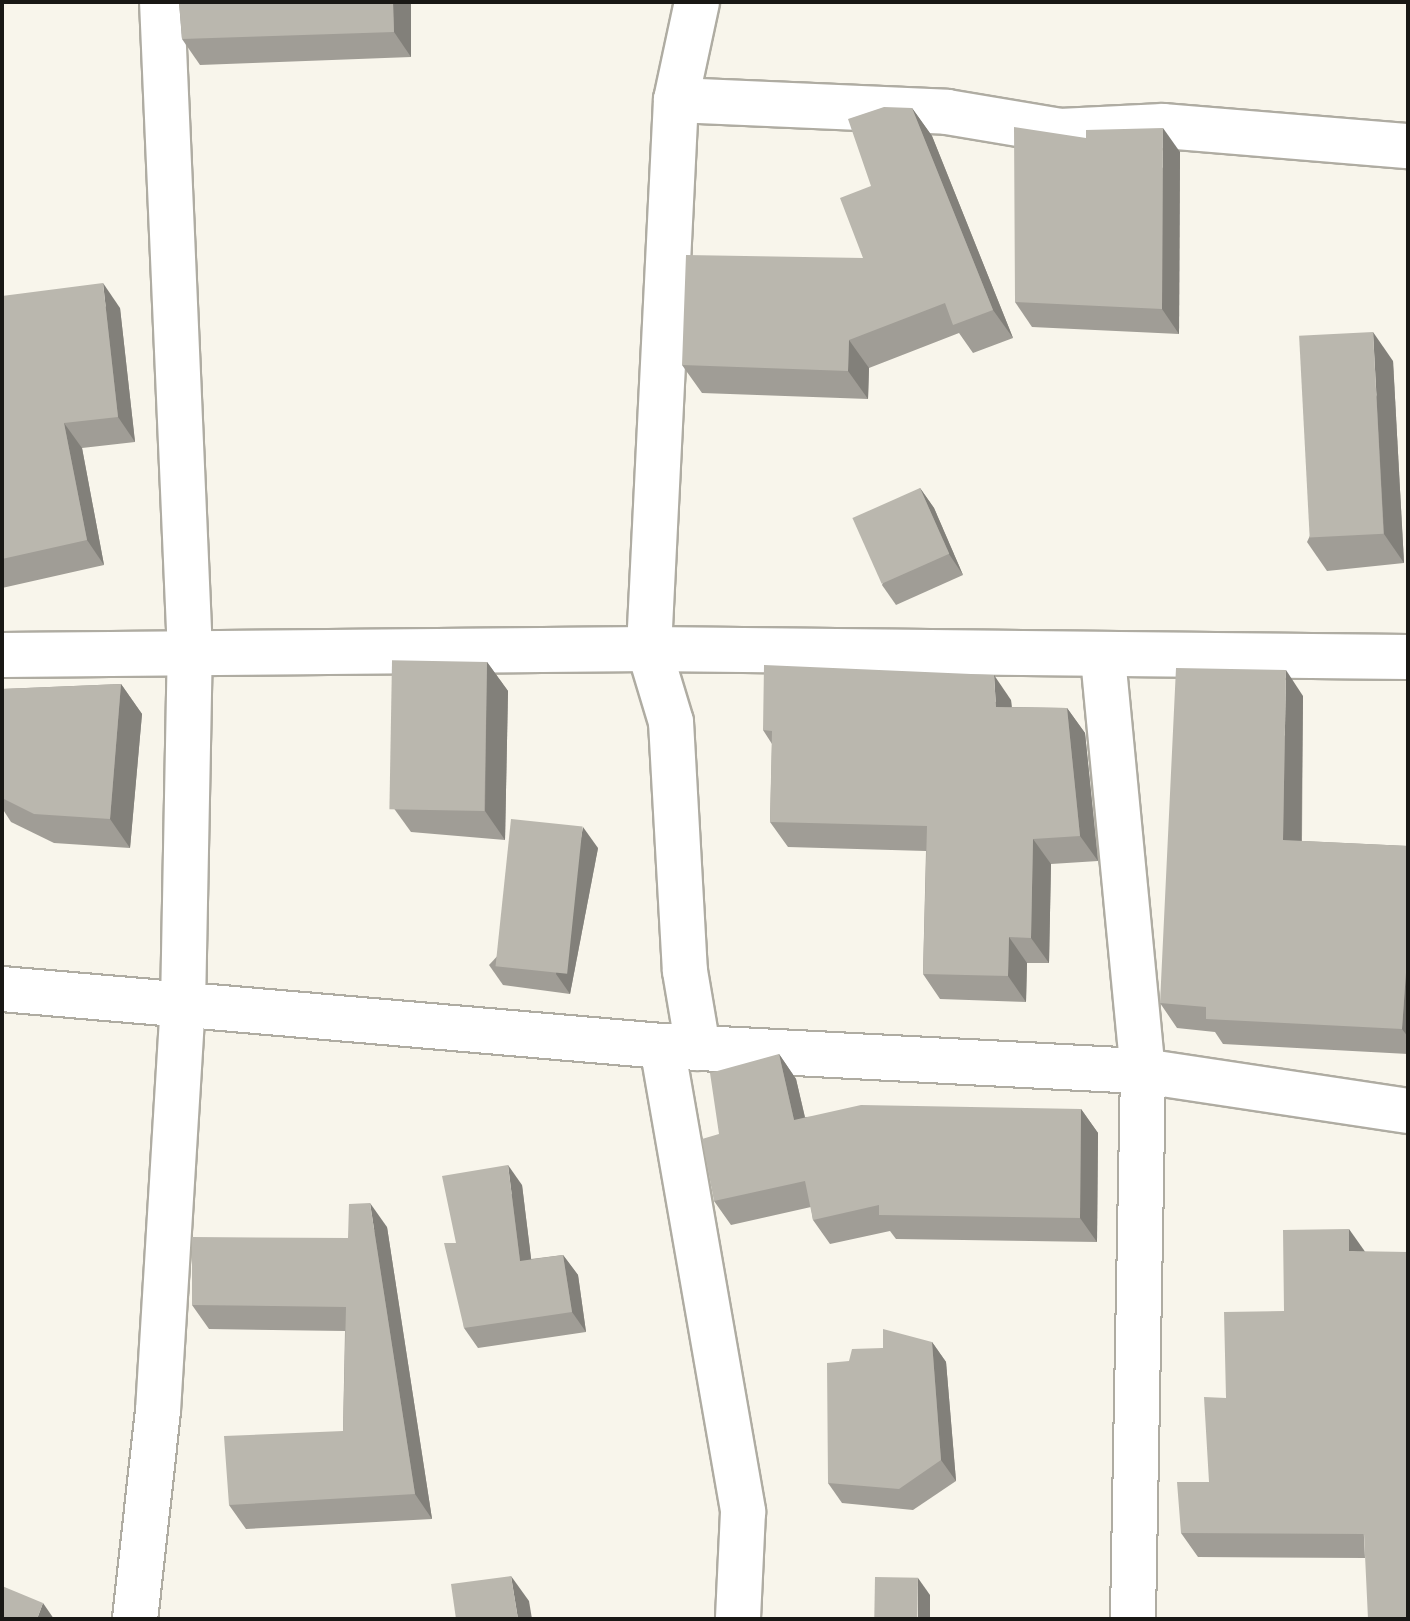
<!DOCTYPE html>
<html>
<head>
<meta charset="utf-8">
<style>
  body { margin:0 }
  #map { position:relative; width:1410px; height:1621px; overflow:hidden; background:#f8f5eb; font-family:Poppins,sans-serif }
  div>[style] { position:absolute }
  .roads { filter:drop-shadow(2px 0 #afaca2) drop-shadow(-2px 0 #afaca2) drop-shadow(0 2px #afaca2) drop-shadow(0 -2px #afaca2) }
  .minor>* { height:44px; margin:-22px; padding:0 22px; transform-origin:22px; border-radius:22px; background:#fff }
  .wall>* { inset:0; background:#a09d96 }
  .shaded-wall>* { inset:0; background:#82807a }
  .building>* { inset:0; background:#bab7ae; transform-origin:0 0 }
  span { translate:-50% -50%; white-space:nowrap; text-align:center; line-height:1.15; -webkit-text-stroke:7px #fff; paint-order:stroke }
  .frame { position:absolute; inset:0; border:4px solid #191815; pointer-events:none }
</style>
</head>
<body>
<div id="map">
  <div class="roads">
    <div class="minor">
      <div style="left:697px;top:2px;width:100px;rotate:102.1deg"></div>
      <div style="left:676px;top:100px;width:550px;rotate:92.82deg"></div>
      <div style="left:649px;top:649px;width:76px;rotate:73.2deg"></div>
      <div style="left:671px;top:722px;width:249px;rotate:86.8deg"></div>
      <div style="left:685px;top:971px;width:78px;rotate:80.4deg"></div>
      <div style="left:676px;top:100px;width:271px;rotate:2.5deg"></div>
      <div style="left:947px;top:112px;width:115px;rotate:9.5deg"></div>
      <div style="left:1060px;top:131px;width:103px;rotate:-2.8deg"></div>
      <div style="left:1163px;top:126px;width:246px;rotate:4.7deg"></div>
      <div style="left:2px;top:655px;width:647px;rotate:-0.53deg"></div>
      <div style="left:649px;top:649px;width:759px;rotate:0.6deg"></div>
      <div style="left:1103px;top:658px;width:415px;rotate:84.5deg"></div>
      <div style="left:1143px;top:1071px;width:548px;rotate:91.05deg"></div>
      <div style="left:2px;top:989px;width:662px;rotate:4.94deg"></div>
      <div style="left:662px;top:1046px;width:482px;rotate:3deg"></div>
      <div style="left:1143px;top:1071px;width:268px;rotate:8.6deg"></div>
      <div style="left:662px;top:1046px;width:473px;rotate:80.1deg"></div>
      <div style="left:743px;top:1512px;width:107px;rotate:92.7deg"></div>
      <div style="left:135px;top:1619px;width:209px;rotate:-83.7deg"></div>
      <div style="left:158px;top:1411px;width:406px;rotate:-86.5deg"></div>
      <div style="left:183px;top:1006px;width:353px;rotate:-88.9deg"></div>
      <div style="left:190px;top:653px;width:652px;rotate:-92.46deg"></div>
    </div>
  </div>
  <div class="wall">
    <div style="clip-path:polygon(179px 2px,411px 2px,411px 57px,200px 65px,182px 39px)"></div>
    <div style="clip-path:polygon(912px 108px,932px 136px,1013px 338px,973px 353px,959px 333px,869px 368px,868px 399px,702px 393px,682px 365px,863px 258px)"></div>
    <div style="clip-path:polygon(1180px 152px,1179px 334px,1032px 327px,1015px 302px)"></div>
    <div style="clip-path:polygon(2px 296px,120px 308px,135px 442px,82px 448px,104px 565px,2px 588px)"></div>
    <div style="clip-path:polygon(1393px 361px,1404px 563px,1327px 571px,1307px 542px)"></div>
    <div style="clip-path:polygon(920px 488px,934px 508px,963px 575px,896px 605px,882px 585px)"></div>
    <div style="clip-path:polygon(487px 662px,508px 691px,505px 840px,411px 832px,390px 803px)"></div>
    <div style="clip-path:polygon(121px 684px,142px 714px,130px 848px,54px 843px,11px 822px,2px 808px,2px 689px)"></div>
    <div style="clip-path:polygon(1303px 696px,1302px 841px,1408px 846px,1408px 1054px,1223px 1044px,1215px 1032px,1177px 1028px,1160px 1003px)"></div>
    <div style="clip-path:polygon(1011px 700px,1012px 707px,1067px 708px,1085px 733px,1098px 861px,1051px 864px,1049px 963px,1027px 963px,1026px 1002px,940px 999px,923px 974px,926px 851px,788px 847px,770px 822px,772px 744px,763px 730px)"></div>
    <div style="clip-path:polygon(598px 848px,570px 994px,503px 985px,489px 965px)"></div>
    <div style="clip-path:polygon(779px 1054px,796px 1079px,805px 1117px,1081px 1109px,1098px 1133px,1097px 1242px,896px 1239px,890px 1231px,830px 1244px,813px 1220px,811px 1207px,731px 1225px,714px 1201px,719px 1134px)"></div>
    <div style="clip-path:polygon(522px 1185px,531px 1259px,563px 1255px,578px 1275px,586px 1332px,478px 1348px,464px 1328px,456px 1243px)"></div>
    <div style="clip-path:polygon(387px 1227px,432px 1519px,246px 1529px,229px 1505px,343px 1431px,345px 1331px,209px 1329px,192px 1305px,348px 1238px)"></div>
    <div style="clip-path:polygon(1349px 1229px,1365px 1558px,1198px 1557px,1181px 1533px,1209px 1482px,1226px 1398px,1284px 1311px)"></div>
    <div style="clip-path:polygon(932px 1342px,946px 1362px,956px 1481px,913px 1510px,842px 1503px,828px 1483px,849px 1361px,883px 1348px)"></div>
  </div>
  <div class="shaded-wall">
    <div style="clip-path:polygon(393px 2px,411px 2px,411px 57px,394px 32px)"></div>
    <div style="clip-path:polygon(912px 108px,932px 136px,1013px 338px,993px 310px)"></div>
    <div style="clip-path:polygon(1163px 128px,1180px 152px,1179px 334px,1162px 309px)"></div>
    <div style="clip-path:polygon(103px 283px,120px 308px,135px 442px,118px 417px)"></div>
    <div style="clip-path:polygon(1373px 332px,1393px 361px,1404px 563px,1384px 534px)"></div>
    <div style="clip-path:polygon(849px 340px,869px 368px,868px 399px,848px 371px)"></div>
    <div style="clip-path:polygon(64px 423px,82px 448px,104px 565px,87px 540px)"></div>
    <div style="clip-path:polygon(920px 488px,934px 508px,963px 575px,949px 554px)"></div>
    <div style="clip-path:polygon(487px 662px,508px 691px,505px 840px,485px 811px)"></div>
    <div style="clip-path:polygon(1286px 670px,1303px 696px,1301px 865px,1283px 840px)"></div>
    <div style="clip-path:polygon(994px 675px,1011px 700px,1013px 732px,996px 707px)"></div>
    <div style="clip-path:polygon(121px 684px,142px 714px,130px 848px,110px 819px)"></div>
    <div style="clip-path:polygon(1067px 708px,1085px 733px,1098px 861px,1080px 836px)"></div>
    <div style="clip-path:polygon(583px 827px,598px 848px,570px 994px,556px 974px)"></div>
    <div style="clip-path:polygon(1033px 839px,1051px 864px,1049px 963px,1031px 938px)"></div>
    <div style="clip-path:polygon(1009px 937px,1027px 963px,1026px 1002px,1008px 976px)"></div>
    <div style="clip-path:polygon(1408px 944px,1408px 1037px,1402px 1029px)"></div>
    <div style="clip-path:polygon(779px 1054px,796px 1079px,811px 1144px,794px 1120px)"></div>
    <div style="clip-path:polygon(1081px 1109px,1098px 1133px,1097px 1242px,1080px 1218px)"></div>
    <div style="clip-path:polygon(508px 1165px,522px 1185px,534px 1282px,520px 1261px)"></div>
    <div style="clip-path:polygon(370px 1203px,387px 1227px,432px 1519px,415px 1494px)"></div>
    <div style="clip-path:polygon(1349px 1229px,1366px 1253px,1349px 1251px)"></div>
    <div style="clip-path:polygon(563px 1255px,578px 1275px,586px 1332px,572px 1312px)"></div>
    <div style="clip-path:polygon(932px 1342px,946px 1362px,956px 1481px,941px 1460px)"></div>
    <div style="clip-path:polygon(511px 1576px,529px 1601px,532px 1619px,518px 1619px)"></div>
    <div style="clip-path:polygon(918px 1578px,930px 1595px,930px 1619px,918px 1619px)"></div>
    <div style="clip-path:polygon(43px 1603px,54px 1619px,37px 1619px)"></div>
  </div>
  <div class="building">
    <div style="clip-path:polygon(179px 2px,393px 2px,394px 32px,182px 39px)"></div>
    <div style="clip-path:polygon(884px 107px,912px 108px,993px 310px,953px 325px,945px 303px,849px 340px,848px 371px,682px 365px,686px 255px,863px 258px,840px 198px,871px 186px,848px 119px)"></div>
    <div style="clip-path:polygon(1014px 127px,1086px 138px,1086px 130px,1163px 128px,1162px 309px,1015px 302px)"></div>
    <div style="clip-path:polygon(103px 283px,118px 417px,64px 423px,87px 540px,2px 559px,2px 296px)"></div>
    <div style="left:1373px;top:332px;width:202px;height:74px;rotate:87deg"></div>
    <div style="left:920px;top:488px;width:72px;height:74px;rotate:66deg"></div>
    <div style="left:487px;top:662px;width:149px;height:95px;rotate:91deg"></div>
    <div style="clip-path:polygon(764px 665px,994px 675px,996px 707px,1067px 708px,1080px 836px,1033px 839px,1031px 938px,1009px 937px,1008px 976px,923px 974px,927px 826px,770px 822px,772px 731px,763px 730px)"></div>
    <div style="clip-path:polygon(1176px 668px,1286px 670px,1283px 840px,1408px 846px,1408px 944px,1402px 1029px,1206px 1019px,1206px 1007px,1160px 1003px)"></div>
    <div style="clip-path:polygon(121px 684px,110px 819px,34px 814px,2px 798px,2px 689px)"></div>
    <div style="left:511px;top:819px;width:72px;height:148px;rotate:6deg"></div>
    <div style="clip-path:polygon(779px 1054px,794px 1120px,861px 1105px,1081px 1109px,1080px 1218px,879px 1215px,879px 1205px,813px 1220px,805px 1181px,714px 1201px,702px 1139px,719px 1134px,710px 1073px)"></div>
    <div style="clip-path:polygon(508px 1165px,520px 1261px,563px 1255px,572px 1312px,464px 1328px,444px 1243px,456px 1243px,442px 1176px)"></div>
    <div style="clip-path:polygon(370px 1203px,415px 1494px,229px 1505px,224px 1436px,343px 1431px,346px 1307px,192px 1305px,192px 1237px,348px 1238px,349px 1204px)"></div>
    <div style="clip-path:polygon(1349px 1229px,1349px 1251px,1408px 1252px,1408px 1619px,1368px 1619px,1364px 1534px,1181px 1533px,1177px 1482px,1209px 1482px,1204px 1397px,1226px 1398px,1224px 1312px,1284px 1311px,1283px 1230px)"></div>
    <div style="clip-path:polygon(883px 1329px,932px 1342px,941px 1460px,899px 1489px,828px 1483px,827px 1363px,849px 1361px,852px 1349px,883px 1348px)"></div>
    <div style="clip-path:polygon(511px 1576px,518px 1619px,456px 1619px,451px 1584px)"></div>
    <div style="left:875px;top:1577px;width:43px;height:42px;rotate:1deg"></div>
    <div style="clip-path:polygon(2px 1586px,43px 1603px,37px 1619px,2px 1619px)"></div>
  </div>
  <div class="frame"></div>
</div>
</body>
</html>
